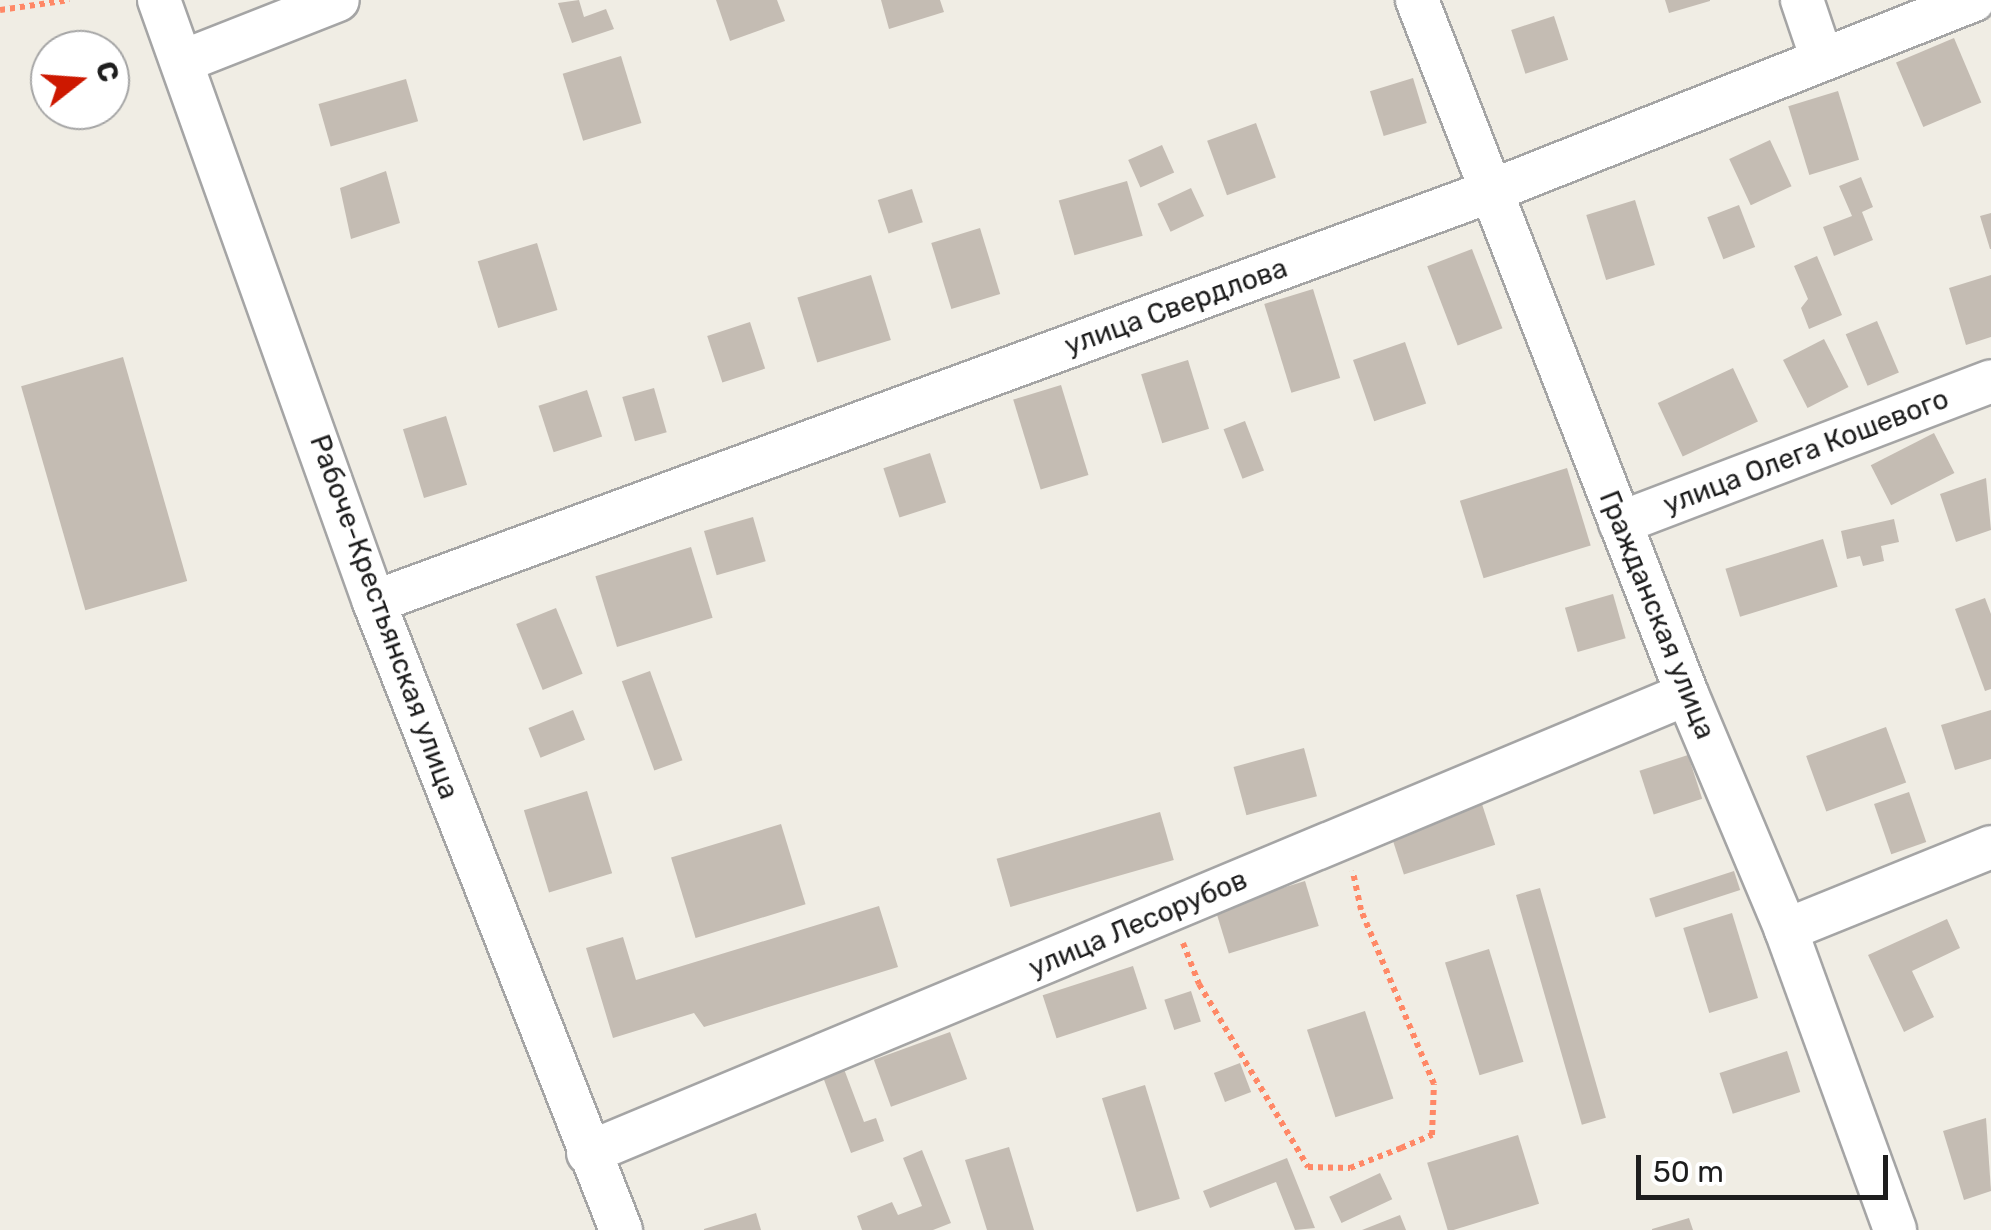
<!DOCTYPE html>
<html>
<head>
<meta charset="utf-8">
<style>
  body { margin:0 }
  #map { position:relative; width:1991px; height:1230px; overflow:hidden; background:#f0ede4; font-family:Rubik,sans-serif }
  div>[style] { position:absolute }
  .building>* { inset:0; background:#c4bcb3; transform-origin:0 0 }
  .path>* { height:6px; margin-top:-3px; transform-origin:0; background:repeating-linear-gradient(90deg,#f86 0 5px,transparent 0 10px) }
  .roads { filter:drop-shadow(2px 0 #a5a5a5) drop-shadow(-2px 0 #a5a5a5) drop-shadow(0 2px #a5a5a5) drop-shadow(0 -2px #a5a5a5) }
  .minor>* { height:42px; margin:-21px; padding:0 21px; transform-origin:21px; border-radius:21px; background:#fff }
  span { translate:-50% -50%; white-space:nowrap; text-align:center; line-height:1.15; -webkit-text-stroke:10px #fff; paint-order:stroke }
  .street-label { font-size:28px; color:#1e1e1e }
  .north { position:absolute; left:30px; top:30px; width:100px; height:100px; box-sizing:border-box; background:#fff; border:2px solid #a5a5a5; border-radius:50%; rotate:73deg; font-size:28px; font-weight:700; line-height:40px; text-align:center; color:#1e1e1e }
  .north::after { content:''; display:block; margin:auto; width:35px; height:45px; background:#cd1800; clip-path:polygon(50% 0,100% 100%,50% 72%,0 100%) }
  .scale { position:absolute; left:1636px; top:1155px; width:252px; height:45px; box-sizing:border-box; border:5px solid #1e1e1e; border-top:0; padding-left:12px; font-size:30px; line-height:35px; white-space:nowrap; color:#1e1e1e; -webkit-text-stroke:8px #fff; paint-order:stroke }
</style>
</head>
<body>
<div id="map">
  <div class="building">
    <div style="clip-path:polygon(579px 0,584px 17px,606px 9px,614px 29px,572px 43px,558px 3px)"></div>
    <div style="clip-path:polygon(716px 0,777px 0,785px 21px,730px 41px)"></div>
    <div style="clip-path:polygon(881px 0,940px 0,944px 12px,889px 29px)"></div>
    <div style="clip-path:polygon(1665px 0,1710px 0,1710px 1px,1669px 13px)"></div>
    <div style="left:1554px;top:16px;width:46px;height:45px;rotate:72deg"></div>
    <div style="left:1954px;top:38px;width:70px;height:63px;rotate:67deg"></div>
    <div style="left:621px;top:56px;width:70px;height:61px;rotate:73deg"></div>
    <div style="left:1413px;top:78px;width:47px;height:45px;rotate:73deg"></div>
    <div style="left:406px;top:79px;width:44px;height:91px;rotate:74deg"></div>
    <div style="left:1838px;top:91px;width:72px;height:52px;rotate:73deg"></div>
    <div style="left:1256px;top:123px;width:58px;height:52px;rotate:70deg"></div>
    <div style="left:1770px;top:140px;width:51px;height:45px;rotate:65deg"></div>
    <div style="left:1162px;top:145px;width:30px;height:37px;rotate:66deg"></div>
    <div style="clip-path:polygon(386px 171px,400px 223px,351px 239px,340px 188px)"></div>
    <div style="clip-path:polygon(1861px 177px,1873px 207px,1862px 212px,1873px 240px,1834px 256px,1823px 227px,1852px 216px,1839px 186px)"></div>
    <div style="left:1127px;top:181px;width:57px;height:71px;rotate:74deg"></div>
    <div style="left:1191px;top:188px;width:31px;height:37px;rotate:65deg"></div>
    <div style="left:912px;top:189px;width:35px;height:36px;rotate:72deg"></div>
    <div style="left:1635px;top:200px;width:68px;height:51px;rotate:73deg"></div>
    <div style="left:1739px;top:205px;width:45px;height:34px;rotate:69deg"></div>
    <div style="clip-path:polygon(1991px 213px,1991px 249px,1990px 249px,1980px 216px)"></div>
    <div style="left:980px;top:228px;width:69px;height:51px;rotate:73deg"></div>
    <div style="left:537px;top:243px;width:70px;height:62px;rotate:73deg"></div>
    <div style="left:1472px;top:249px;width:85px;height:48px;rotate:69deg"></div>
    <div style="clip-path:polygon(1817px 256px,1842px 315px,1809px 329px,1801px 308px,1808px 299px,1794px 266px)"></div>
    <div style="left:871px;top:275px;width:68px;height:77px;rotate:73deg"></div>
    <div style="clip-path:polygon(1991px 275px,1991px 337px,1966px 345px,1949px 288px)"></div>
    <div style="left:1313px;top:289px;width:93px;height:51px;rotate:73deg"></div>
    <div style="left:1877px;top:321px;width:56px;height:34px;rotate:67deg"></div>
    <div style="left:750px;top:322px;width:49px;height:45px;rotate:72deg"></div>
    <div style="left:1824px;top:339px;width:54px;height:46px;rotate:63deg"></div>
    <div style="left:1405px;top:342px;width:65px;height:55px;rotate:71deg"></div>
    <div style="left:123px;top:357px;width:233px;height:106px;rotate:74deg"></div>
    <div style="left:1188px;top:360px;width:72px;height:49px;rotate:73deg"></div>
    <div style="left:1733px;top:368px;width:59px;height:83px;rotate:65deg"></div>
    <div style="left:1061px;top:385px;width:94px;height:50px;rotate:73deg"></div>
    <div style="left:654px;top:388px;width:46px;height:33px;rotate:74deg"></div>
    <div style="left:587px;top:390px;width:49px;height:51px;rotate:72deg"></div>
    <div style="left:446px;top:416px;width:72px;height:45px;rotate:73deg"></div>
    <div style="left:1245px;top:421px;width:53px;height:23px;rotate:69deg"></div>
    <div style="left:1934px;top:433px;width:45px;height:71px;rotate:63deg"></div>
    <div style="left:930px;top:453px;width:52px;height:49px;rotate:72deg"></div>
    <div style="left:1567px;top:468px;width:81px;height:112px;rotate:73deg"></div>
    <div style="clip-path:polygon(1986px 478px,1991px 530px,1956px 542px,1940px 494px)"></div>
    <div style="left:753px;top:517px;width:46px;height:51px;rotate:74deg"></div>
    <div style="clip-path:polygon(1894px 519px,1899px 542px,1881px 546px,1884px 561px,1863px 566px,1860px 556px,1847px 559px,1841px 531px)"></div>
    <div style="left:1823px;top:539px;width:50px;height:102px;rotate:73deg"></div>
    <div style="left:691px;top:547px;width:74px;height:100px;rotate:73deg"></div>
    <div style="left:1613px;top:594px;width:46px;height:50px;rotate:74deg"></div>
    <div style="clip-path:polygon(1985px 598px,1991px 614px,1991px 689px,1985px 691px,1955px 609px)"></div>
    <div style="left:556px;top:608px;width:71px;height:43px;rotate:68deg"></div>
    <div style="left:650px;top:671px;width:95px;height:30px;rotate:70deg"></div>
    <div style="left:573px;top:710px;width:32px;height:48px;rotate:68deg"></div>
    <div style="clip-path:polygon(1991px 710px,1991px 759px,1955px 770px,1941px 725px)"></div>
    <div style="left:1886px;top:727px;width:59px;height:85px;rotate:70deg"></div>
    <div style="left:1304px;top:748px;width:50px;height:73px;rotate:75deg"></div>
    <div style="left:1688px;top:755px;width:46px;height:51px;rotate:72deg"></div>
    <div style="left:587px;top:791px;width:86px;height:66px;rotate:73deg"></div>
    <div style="left:1909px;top:792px;width:53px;height:37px;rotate:71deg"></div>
    <div style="left:1481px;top:801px;width:46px;height:96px;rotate:72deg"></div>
    <div style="left:1160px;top:812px;width:50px;height:170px;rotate:74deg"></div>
    <div style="left:781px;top:824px;width:84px;height:115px;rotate:73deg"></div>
    <div style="left:1734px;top:871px;width:20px;height:89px;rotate:72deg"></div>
    <div style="left:1305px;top:881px;width:47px;height:94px;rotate:73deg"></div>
    <div style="left:1540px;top:888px;width:239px;height:25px;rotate:74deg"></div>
    <div style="clip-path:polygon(879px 906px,898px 967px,704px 1027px,694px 1013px,613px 1038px,586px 948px,623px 937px,636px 980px)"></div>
    <div style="left:1732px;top:913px;width:89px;height:51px;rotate:73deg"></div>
    <div style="clip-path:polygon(1947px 919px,1960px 948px,1912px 971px,1934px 1017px,1904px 1032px,1868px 955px)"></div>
    <div style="left:1489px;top:949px;width:118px;height:46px;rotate:73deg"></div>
    <div style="left:1133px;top:966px;width:45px;height:95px;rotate:72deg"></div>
    <div style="left:1191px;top:991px;width:32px;height:28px;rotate:72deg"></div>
    <div style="left:1365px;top:1011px;width:92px;height:61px;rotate:72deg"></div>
    <div style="left:950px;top:1032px;width:50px;height:81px;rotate:70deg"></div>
    <div style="left:1787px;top:1051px;width:43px;height:71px;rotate:72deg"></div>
    <div style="left:1240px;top:1063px;width:31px;height:28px;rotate:69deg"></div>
    <div style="clip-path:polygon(844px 1069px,864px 1122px,876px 1118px,884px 1141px,851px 1153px,823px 1077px)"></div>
    <div style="left:1145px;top:1085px;width:119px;height:45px;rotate:73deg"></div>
    <div style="clip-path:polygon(1986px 1118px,1991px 1191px,1964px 1200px,1943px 1131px)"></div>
    <div style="left:1518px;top:1135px;width:72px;height:95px;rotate:73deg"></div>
    <div style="clip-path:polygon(1009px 1147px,1034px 1230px,987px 1230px,965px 1160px)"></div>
    <div style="clip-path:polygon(922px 1150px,951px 1223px,933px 1230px,862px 1230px,857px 1216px,892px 1202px,898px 1215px,922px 1206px,903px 1158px)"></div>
    <div style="clip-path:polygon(1287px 1158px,1315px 1228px,1295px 1230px,1276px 1182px,1210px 1208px,1203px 1191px)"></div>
    <div style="left:1380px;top:1173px;width:29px;height:56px;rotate:65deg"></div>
    <div style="clip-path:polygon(756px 1213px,761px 1230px,704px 1230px,704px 1229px)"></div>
    <div style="clip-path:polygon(1400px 1215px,1406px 1230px,1362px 1230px)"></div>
    <div style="clip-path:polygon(1689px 1218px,1693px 1230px,1652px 1230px,1652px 1229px)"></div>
  </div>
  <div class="path">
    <div style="left:0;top:10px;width:70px;rotate:-8.2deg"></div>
    <div style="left:1183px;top:943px;width:44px;rotate:68.7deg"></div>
    <div style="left:1199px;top:984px;width:213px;rotate:59.2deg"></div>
    <div style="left:1308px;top:1167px;width:42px;rotate:1.4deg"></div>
    <div style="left:1350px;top:1168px;width:55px;rotate:-21.4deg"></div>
    <div style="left:1401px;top:1148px;width:34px;rotate:-23deg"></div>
    <div style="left:1432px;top:1135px;width:51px;rotate:-87.8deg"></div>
    <div style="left:1434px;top:1084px;width:189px;rotate:-112.8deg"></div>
    <div style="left:1361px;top:910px;width:40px;rotate:-102deg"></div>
  </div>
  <div class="roads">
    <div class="minor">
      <div style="left:159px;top:0;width:639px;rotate:70.35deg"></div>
      <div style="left:374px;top:602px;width:675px;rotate:68.53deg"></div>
      <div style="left:1417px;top:0;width:745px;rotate:68.74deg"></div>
      <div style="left:1687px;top:694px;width:256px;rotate:67.2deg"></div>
      <div style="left:1786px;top:930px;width:319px;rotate:70deg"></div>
      <div style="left:1802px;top:0;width:62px;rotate:71.3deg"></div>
      <div style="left:186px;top:60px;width:163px;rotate:-21.5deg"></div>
      <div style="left:1620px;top:523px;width:397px;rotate:-20.9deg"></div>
      <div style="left:374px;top:602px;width:1190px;rotate:-20.2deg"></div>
      <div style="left:1491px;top:191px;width:519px;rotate:-21.58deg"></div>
      <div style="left:1786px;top:930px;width:221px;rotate:-22deg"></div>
      <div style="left:588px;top:1153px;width:1191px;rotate:-22.67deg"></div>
    </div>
  </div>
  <div class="street-label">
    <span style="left:1176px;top:307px;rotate:-20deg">улица Свердлова</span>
    <span style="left:1806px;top:452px;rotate:-21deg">улица Олега Кошевого</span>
    <span style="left:1657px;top:615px;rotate:68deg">Гражданская улица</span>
    <span style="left:384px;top:617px;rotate:70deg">Рабоче-Крестьянская улица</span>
    <span style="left:1138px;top:924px;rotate:-23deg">улица Лесорубов</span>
  </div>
  <div class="north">С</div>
  <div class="scale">50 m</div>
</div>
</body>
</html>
